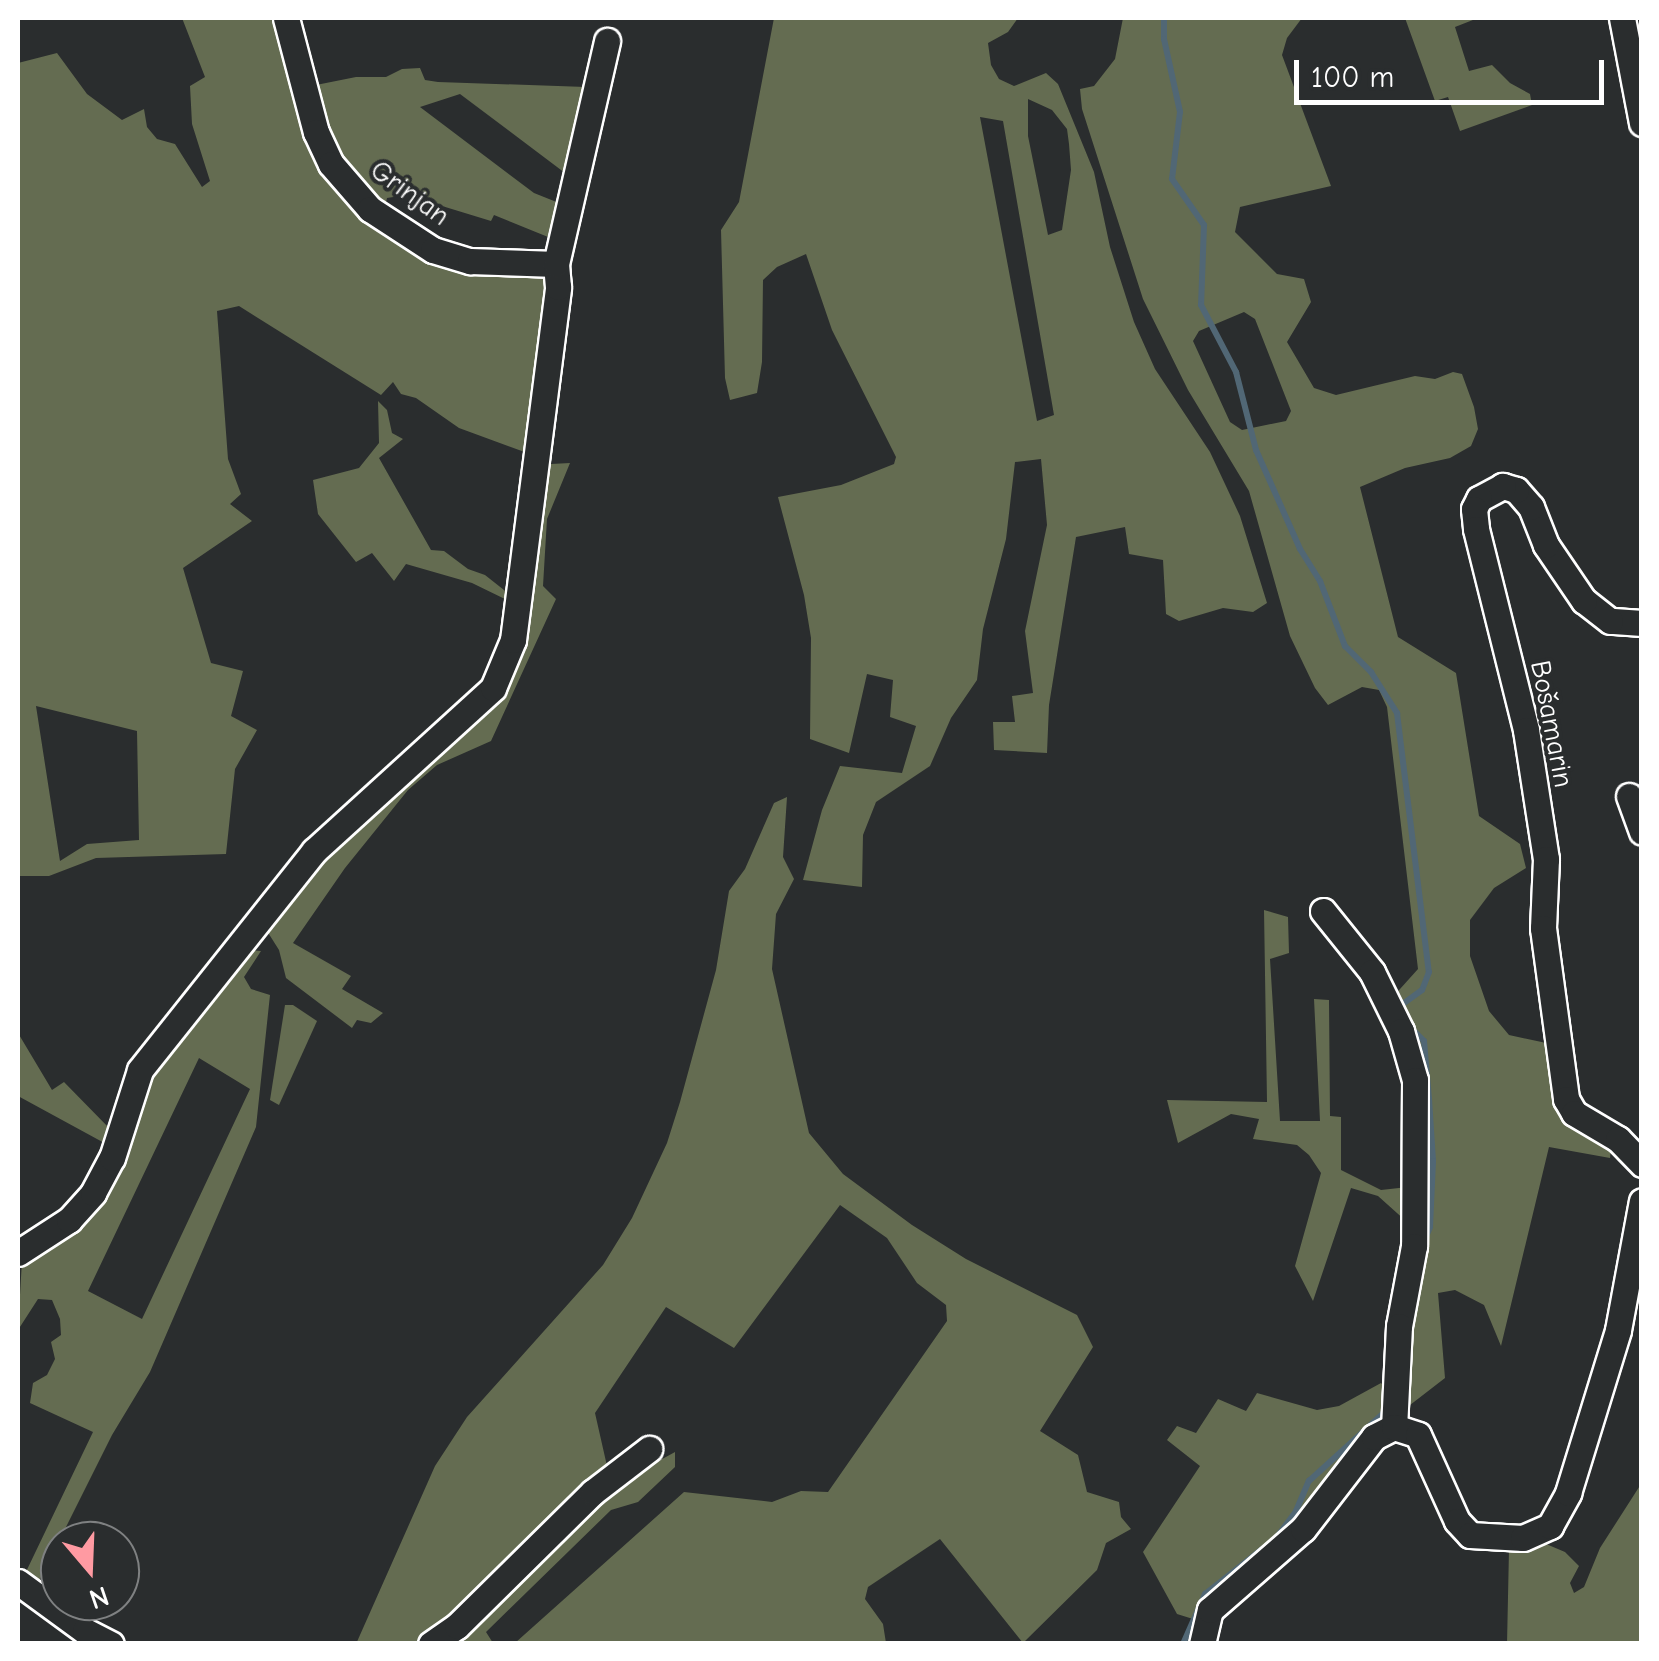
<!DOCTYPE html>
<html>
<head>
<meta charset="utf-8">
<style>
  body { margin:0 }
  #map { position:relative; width:1659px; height:1661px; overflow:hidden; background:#2a2d2e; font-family:"Comic Neue",sans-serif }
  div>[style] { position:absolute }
  .green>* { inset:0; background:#646c51 }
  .stream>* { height:6px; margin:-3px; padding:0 3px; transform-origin:3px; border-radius:3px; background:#516775 }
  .roads { filter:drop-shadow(2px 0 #fff) drop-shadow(-2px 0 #fff) drop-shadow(0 2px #fff) drop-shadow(0 -2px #fff) }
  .street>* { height:25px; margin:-12.5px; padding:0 12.5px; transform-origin:12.5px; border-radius:12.5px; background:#2a2d2e }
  span { translate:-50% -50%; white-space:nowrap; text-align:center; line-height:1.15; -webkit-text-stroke:8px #2a2d2e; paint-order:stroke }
  .street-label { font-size:28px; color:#fff }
  .frame { position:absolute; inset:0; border:20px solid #fff; pointer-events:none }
  .north { position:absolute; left:40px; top:1521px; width:100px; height:100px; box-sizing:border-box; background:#2a2d2e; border:2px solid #7f8182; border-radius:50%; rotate:161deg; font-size:28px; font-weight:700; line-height:40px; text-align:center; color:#fff }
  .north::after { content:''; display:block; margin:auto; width:35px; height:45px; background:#ff9aa2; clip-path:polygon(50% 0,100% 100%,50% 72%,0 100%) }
  .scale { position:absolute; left:1294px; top:60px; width:310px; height:45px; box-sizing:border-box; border:5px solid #fff; border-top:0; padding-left:12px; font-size:30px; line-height:35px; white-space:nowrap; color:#fff; -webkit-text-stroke:8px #2a2d2e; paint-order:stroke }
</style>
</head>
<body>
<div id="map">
  <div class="green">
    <div style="clip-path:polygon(evenodd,182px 18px,276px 18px,308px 145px,319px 166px,387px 232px,536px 269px,549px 280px,530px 454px,459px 428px,416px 398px,401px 394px,393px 382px,381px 395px,239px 306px,217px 311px,228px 459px,241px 494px,230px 504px,252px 521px,183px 568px,211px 663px,243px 671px,231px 716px,257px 730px,235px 769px,226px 854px,96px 858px,49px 876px,18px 876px,18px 63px,57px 53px,87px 94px,122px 120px,144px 109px,147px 127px,157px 139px,175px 144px,202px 187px,210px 181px,192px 124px,190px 86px,205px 77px,182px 18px,36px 706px,137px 731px,139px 840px,87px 844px,60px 861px,36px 706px)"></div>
    <div style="clip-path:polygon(evenodd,774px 18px,1018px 18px,1008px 32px,988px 43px,991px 65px,999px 79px,1014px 86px,1046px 73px,1058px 84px,1094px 172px,1110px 247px,1134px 322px,1155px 369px,1210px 452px,1240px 516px,1267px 603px,1253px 612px,1223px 608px,1179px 621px,1166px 614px,1163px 560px,1129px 554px,1125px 527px,1076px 537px,1049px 705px,1047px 753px,994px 750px,993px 722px,1015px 722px,1012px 696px,1033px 693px,1025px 631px,1047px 525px,1041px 459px,1015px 462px,1006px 539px,983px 629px,977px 680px,951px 718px,930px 766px,876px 802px,863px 835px,862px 887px,803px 880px,822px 810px,840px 766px,902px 773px,916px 726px,890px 717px,893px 680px,867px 674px,849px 753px,810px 739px,811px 638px,804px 595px,778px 497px,841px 485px,894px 464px,896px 457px,832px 330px,806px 254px,777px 267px,763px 280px,762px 362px,757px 393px,730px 400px,725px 378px,721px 230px,739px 202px,774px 18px,1028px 99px,1052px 110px,1067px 129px,1069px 144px,1071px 170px,1062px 230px,1048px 235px,1028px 136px,1028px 99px,774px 18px,980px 117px,1003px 121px,1054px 415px,1037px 421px,980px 117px)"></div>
    <div style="clip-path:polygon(evenodd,1123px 18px,1302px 18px,1287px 38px,1282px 55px,1331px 186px,1240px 207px,1235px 232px,1277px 274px,1304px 279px,1311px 302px,1287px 342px,1314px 388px,1336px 395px,1415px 376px,1435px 379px,1453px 372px,1462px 374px,1474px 407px,1478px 429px,1471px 446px,1450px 458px,1405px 468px,1360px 487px,1398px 637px,1456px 673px,1479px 816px,1520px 844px,1526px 868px,1494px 888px,1470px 920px,1470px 956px,1489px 1011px,1509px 1035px,1551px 1044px,1560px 1098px,1611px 1148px,1610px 1158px,1549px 1147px,1501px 1346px,1484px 1305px,1455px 1290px,1438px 1293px,1445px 1378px,1401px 1412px,1423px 1185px,1391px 999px,1418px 969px,1387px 707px,1379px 690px,1362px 687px,1328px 705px,1315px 688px,1290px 636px,1249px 491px,1188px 390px,1143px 299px,1082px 109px,1080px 89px,1094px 86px,1115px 59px,1123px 18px,1244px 312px,1255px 319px,1291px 411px,1286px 421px,1242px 430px,1230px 422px,1193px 341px,1199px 331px,1244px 312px)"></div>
    <div style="clip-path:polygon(1405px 18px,1478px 18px,1455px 27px,1469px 71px,1492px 65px,1510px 83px,1530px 94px,1532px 105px,1460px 131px,1448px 97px,1435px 101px)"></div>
    <div style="clip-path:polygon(420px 68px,425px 80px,438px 82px,586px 87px,565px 173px,460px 94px,420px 107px,534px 193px,559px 203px,553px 239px,494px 215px,491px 221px,406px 195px,387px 198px,384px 212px,336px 161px,311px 86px,356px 77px,386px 77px,402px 69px)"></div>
    <div style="clip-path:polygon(378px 401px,387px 410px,392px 433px,403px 439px,379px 458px,431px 550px,444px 551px,468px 569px,485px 575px,513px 597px,513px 603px,472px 583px,406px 564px,394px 581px,372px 553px,356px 562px,318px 514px,313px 480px,359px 468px,379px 443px)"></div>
    <div style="clip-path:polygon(570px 463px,547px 519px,543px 586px,556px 599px,491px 741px,437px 765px,408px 790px,345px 868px,293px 943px,351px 976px,342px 989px,383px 1013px,371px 1023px,357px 1020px,352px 1028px,286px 978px,279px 950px,267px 931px,323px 849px,487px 714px,510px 684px,521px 652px,544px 473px,551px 464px)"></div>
    <div style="clip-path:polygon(787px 797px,783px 857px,794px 879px,776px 914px,772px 969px,809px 1133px,843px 1174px,912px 1225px,966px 1259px,1077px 1315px,1093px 1347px,1040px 1431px,1078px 1455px,1087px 1492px,1119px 1502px,1121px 1517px,1131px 1529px,1106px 1543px,1097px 1570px,1023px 1643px,940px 1539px,868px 1587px,865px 1599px,883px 1624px,886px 1643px,515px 1643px,684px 1492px,772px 1502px,801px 1491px,828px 1492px,947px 1321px,946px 1305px,917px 1283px,887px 1238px,840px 1205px,734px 1348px,666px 1307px,595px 1413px,607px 1466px,423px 1643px,356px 1644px,435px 1466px,467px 1417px,603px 1265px,632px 1218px,667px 1143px,680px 1102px,716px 970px,729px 891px,745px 869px,774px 803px)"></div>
    <div style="clip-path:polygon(1264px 910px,1288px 917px,1289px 953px,1270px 959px,1280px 1121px,1320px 1121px,1314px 999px,1329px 1000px,1330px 1116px,1341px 1117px,1341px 1170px,1381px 1190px,1408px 1187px,1407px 1222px,1378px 1196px,1351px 1188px,1313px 1301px,1295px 1266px,1321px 1173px,1309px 1155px,1297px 1145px,1253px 1139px,1259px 1119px,1231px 1114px,1178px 1143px,1167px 1100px,1267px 1102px)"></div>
    <div style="clip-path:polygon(evenodd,244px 950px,261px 951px,244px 977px,251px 989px,270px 995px,256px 1127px,150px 1372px,112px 1435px,39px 1581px,23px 1578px,93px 1432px,30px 1403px,33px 1383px,47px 1375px,55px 1359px,51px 1342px,61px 1335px,60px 1319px,52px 1300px,38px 1299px,18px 1330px,22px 1260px,43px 1248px,136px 1119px,152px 1073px,180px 1034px,209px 1006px,244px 950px,199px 1058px,250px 1089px,142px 1319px,88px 1291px,199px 1058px)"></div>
    <div style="clip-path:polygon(285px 1005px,293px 1005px,317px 1021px,279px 1105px,270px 1100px)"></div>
    <div style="clip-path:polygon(18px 1033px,52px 1090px,64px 1082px,111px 1130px,108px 1145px,18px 1096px)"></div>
    <div style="clip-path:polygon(1381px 1383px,1387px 1389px,1393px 1416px,1294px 1530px,1237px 1573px,1193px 1619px,1177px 1614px,1143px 1552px,1200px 1466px,1167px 1440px,1177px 1426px,1196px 1433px,1218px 1399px,1246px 1411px,1257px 1393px,1317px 1410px,1339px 1406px)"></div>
    <div style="clip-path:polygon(675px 1452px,675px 1467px,638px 1502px,611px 1510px,486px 1632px,493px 1643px,444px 1644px,633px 1475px)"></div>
    <div style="clip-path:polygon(1641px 1484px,1641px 1643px,1507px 1644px,1509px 1549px,1539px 1541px,1565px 1552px,1579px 1566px,1570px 1583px,1574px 1593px,1584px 1587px,1600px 1548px)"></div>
  </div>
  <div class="stream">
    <div style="left:1164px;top:18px;width:21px;rotate:90deg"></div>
    <div style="left:1164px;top:39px;width:75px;rotate:77.6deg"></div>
    <div style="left:1180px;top:112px;width:67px;rotate:96.8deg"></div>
    <div style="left:1172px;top:179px;width:56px;rotate:55.2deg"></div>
    <div style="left:1204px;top:225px;width:80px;rotate:92.1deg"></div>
    <div style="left:1201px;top:305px;width:76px;rotate:62.4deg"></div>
    <div style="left:1236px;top:372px;width:81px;rotate:75.6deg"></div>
    <div style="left:1256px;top:450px;width:108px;rotate:66deg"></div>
    <div style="left:1300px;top:549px;width:38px;rotate:58deg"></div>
    <div style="left:1320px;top:581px;width:70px;rotate:69deg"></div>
    <div style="left:1345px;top:646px;width:37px;rotate:45deg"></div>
    <div style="left:1371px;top:672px;width:49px;rotate:57.6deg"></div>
    <div style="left:1397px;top:713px;width:261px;rotate:83deg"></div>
    <div style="left:1429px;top:972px;width:19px;rotate:111deg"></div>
    <div style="left:1422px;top:990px;width:24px;rotate:144deg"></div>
    <div style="left:1403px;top:1004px;width:8px;rotate:97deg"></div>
    <div style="left:1409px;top:1026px;width:21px;rotate:45deg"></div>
    <div style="left:1424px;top:1041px;width:58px;rotate:85.1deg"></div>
    <div style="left:1429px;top:1099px;width:62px;rotate:86.3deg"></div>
    <div style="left:1433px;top:1161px;width:66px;rotate:92.6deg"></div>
    <div style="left:1430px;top:1227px;width:15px;rotate:113deg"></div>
    <div style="left:1276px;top:1538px;width:34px;rotate:-53deg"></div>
    <div style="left:1296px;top:1511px;width:33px;rotate:-67deg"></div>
    <div style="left:1309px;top:1481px;width:105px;rotate:-42.3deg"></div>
    <div style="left:1183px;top:1644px;width:55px;rotate:-66.3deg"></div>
    <div style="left:1205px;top:1594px;width:73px;rotate:-38.3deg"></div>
  </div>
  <div class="roads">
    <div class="street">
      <div style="left:286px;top:18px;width:118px;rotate:75.3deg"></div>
      <div style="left:316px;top:132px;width:35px;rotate:65deg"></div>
      <div style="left:331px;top:164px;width:60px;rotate:49.1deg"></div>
      <div style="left:370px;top:209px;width:75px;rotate:33.1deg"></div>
      <div style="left:433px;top:250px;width:39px;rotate:17deg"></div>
      <div style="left:470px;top:261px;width:86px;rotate:2deg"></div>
      <div style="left:1622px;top:18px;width:107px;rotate:79.2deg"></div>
      <div style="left:1642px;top:623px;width:32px;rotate:-176deg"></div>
      <div style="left:1610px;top:621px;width:33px;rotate:-142deg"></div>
      <div style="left:1584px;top:601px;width:68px;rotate:-124.2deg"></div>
      <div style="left:1546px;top:545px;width:41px;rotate:-111.5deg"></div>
      <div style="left:1531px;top:507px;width:23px;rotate:-131deg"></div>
      <div style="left:1516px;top:490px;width:14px;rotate:-163deg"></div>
      <div style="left:1503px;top:486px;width:27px;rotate:152deg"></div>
      <div style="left:1479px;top:499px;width:11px;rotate:117deg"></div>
      <div style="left:1474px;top:509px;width:20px;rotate:84deg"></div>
      <div style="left:1476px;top:529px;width:207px;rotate:76deg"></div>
      <div style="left:1526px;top:730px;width:131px;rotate:81.2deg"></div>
      <div style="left:1546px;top:859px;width:69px;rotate:92.5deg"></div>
      <div style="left:1543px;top:928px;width:173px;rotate:82.3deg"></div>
      <div style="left:1566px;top:1099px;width:16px;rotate:60deg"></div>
      <div style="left:1574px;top:1113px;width:51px;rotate:30.6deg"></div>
      <div style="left:1618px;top:1139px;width:35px;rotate:46deg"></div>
      <div style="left:1629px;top:796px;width:38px;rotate:70deg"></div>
      <div style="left:1323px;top:911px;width:78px;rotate:51.2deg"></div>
      <div style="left:1372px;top:972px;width:66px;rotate:63.8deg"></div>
      <div style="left:1401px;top:1031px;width:51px;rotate:74.1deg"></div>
      <div style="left:1415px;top:1080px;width:166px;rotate:90.3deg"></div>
      <div style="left:1414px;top:1246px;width:81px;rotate:100.6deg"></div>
      <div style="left:1399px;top:1326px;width:101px;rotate:92.8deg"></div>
      <div style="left:18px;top:1253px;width:61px;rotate:-32.9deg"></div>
      <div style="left:69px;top:1220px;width:36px;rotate:-48deg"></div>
      <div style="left:93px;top:1193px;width:40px;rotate:-62deg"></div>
      <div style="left:112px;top:1158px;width:92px;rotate:-72.3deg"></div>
      <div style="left:140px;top:1070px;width:280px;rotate:-51.5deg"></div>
      <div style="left:314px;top:851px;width:242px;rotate:-42.3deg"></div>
      <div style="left:493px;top:688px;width:52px;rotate:-67.4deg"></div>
      <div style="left:513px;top:640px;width:356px;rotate:-82.7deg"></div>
      <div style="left:558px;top:287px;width:23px;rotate:-95deg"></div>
      <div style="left:556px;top:264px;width:229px;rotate:-77.1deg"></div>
      <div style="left:18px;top:1582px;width:83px;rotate:36.2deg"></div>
      <div style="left:85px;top:1631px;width:29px;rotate:27deg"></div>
      <div style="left:431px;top:1644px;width:32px;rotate:-35deg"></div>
      <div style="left:457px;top:1626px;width:191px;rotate:-44.6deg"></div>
      <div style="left:593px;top:1492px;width:71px;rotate:-37.5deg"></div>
      <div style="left:1202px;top:1644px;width:35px;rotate:-77deg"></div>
      <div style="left:1210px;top:1610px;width:123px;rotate:-41.1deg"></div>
      <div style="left:1303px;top:1529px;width:116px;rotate:-52.3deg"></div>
      <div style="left:1374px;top:1437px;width:22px;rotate:-27deg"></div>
      <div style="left:1394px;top:1427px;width:25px;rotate:18deg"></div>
      <div style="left:1418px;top:1435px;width:94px;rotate:65.6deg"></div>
      <div style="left:1457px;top:1521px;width:19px;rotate:47deg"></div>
      <div style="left:1470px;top:1535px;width:53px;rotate:3.2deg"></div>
      <div style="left:1523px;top:1538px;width:30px;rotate:-24deg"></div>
      <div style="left:1550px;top:1526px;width:38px;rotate:-61deg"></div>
      <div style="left:1568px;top:1493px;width:170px;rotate:-72.9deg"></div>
      <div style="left:1618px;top:1330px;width:131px;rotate:-79.5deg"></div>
    </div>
  </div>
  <div class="street-label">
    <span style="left:410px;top:193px;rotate:36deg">Grinjan</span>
    <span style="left:1552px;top:724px;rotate:79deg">Bošamarin</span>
  </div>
  <div class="frame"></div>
  <div class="north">N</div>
  <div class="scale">100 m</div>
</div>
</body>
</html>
